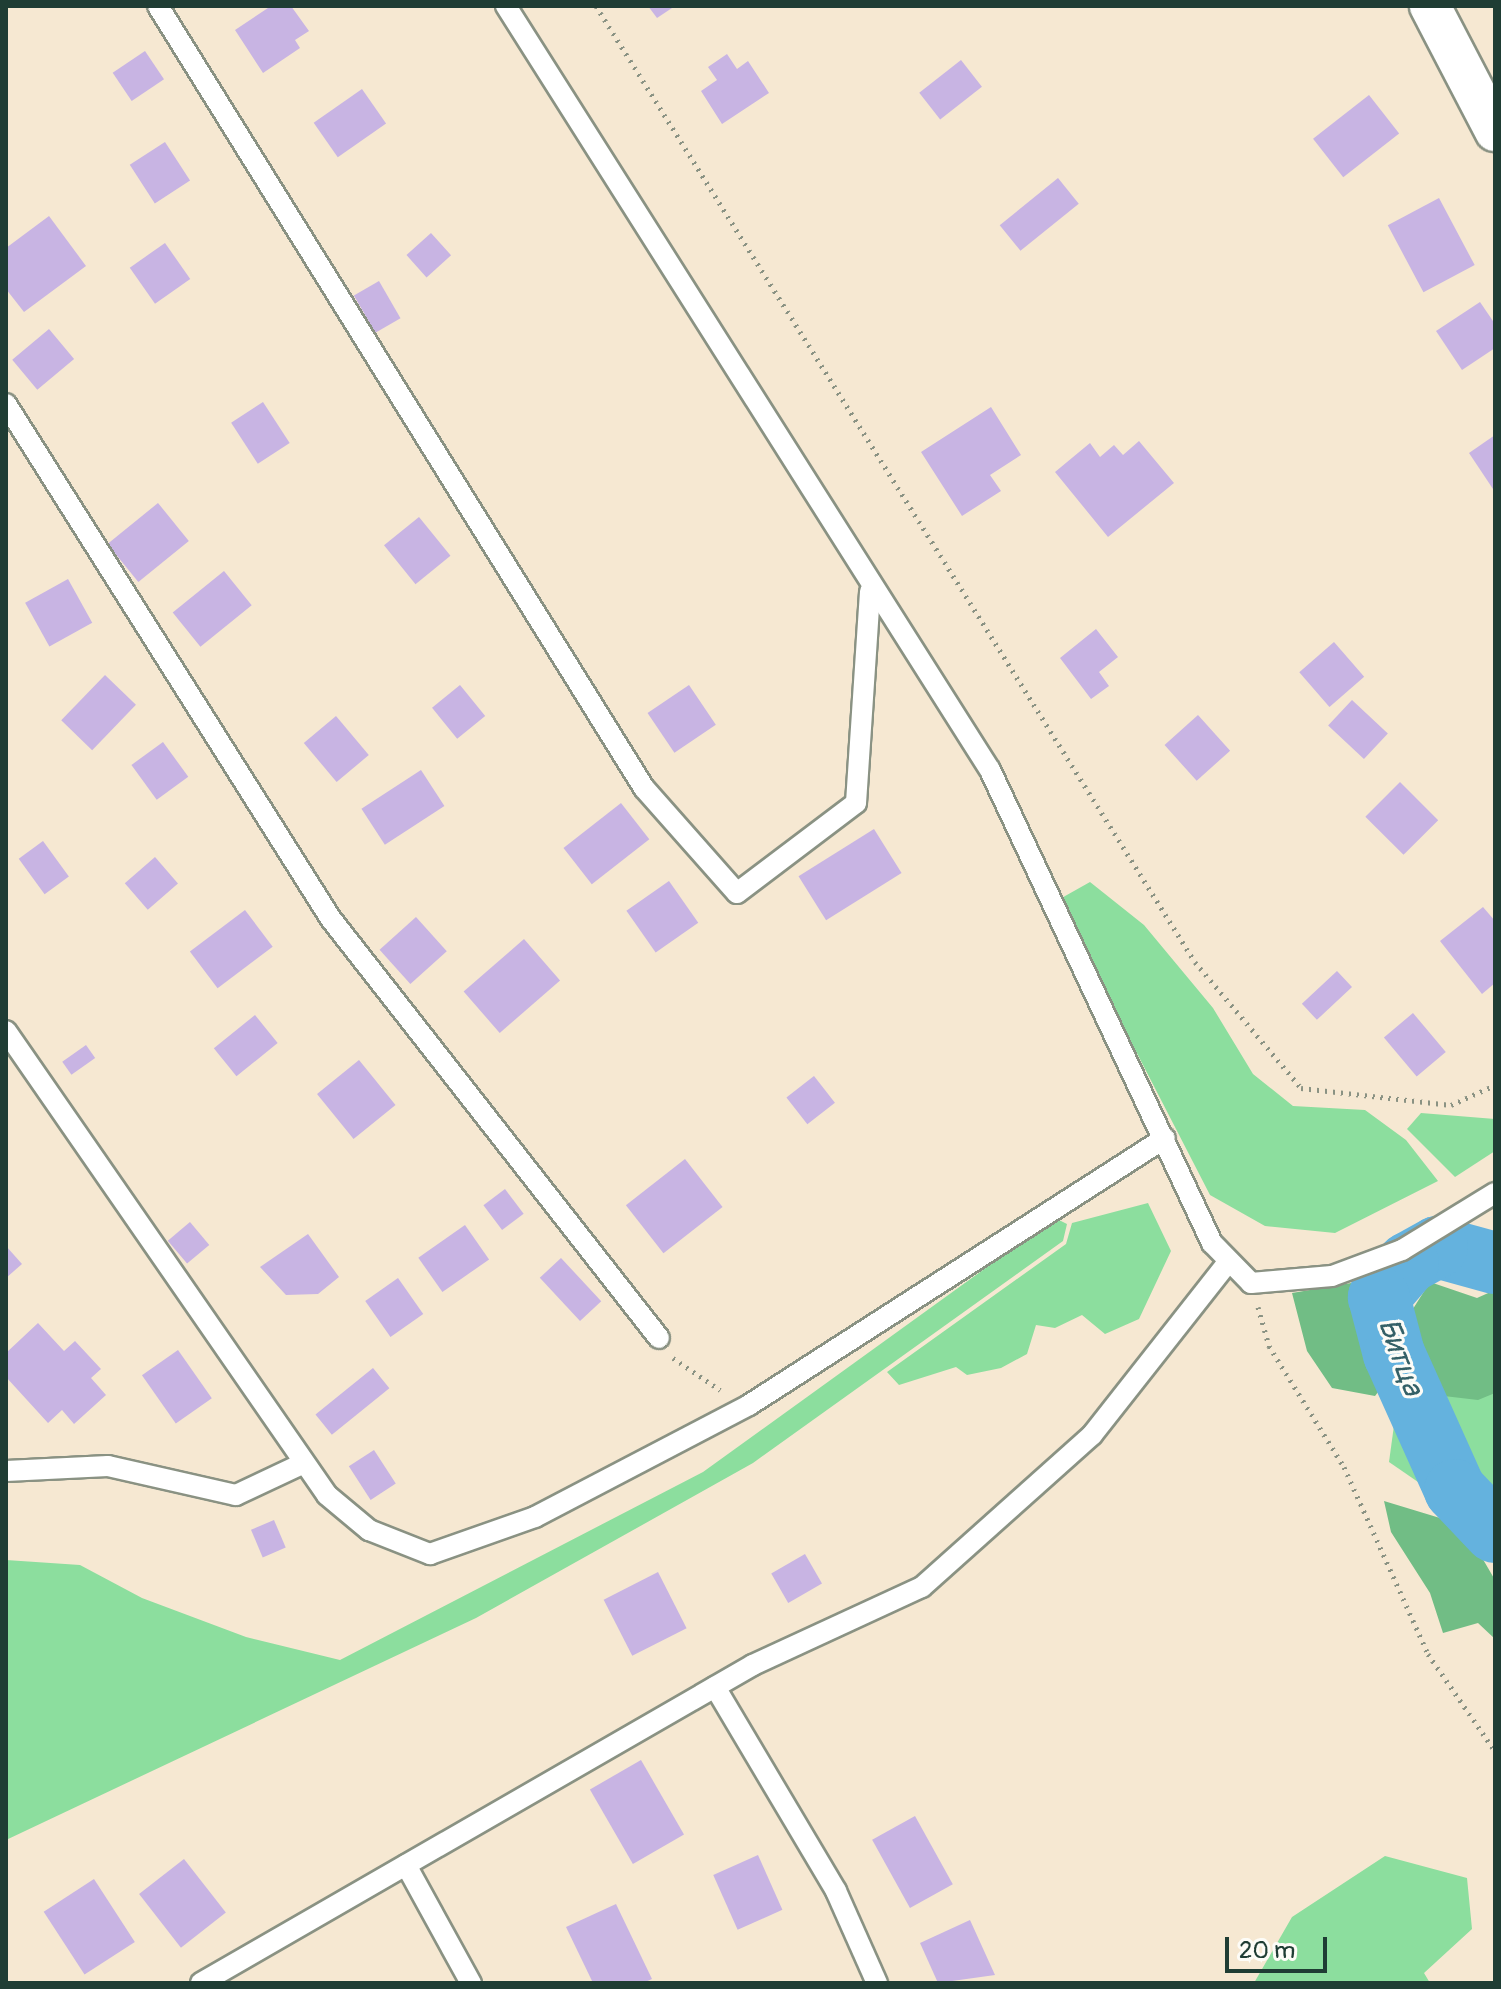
<!DOCTYPE html>
<html>
<head>
<meta charset="utf-8">
<style>
  body { margin:0 }
  #map { position:relative; width:1501px; height:1989px; overflow:hidden; background:#f6e8d2; font-family:Pangolin,sans-serif }
  div>[style] { position:absolute }
  .green>* { inset:0; background:#8cde9e }
  .forest>* { inset:0; background:#71bd85 }
  .river>* { height:62px; margin:-31px; padding:0 31px; transform-origin:31px; border-radius:31px; background:#64b2de }
  .building>* { inset:0; background:#c8b4e3; transform-origin:0 0 }
  .path>* { height:5px; margin-top:-2.5px; transform-origin:0; background:repeating-linear-gradient(90deg,#8a9283 0 2px,transparent 0 8px) }
  .roads { filter:drop-shadow(2px 0 #8a9283) drop-shadow(-2px 0 #8a9283) drop-shadow(0 2px #8a9283) drop-shadow(0 -2px #8a9283) }
  .service>* { height:20px; margin:-10px; padding:0 10px; transform-origin:10px; border-radius:10px; background:#fff }
  .minor>* { height:40px; margin:-20px; padding:0 20px; transform-origin:20px; border-radius:20px; background:#fff }
  span { translate:-50% -50%; white-space:nowrap; text-align:center; line-height:1.15; -webkit-text-stroke:6px #fdfcf7; paint-order:stroke }
  .water-label { font-size:30px; color:#346067; font-style:italic }
  .frame { position:absolute; inset:0; border:8px solid #1f3d34; pointer-events:none }
  .scale { position:absolute; left:1225px; top:1937px; width:102px; height:36px; box-sizing:border-box; border:4px solid #1f3d34; border-top:0; padding-left:10px; font-size:24px; line-height:28px; white-space:nowrap; color:#1f3d34; -webkit-text-stroke:6px #fdfcf7; paint-order:stroke }
</style>
</head>
<body>
<div id="map">
  <div class="green">
    <div style="clip-path:polygon(1090px 882px,1144px 925px,1213px 1008px,1253px 1074px,1293px 1106px,1365px 1110px,1406px 1140px,1438px 1181px,1335px 1233px,1265px 1226px,1210px 1195px,1058px 900px)"></div>
    <div style="clip-path:polygon(1421px 1113px,1495px 1119px,1495px 1151px,1455px 1177px,1407px 1129px)"></div>
    <div style="clip-path:polygon(1148px 1203px,1171px 1251px,1139px 1319px,1105px 1334px,1082px 1315px,1055px 1328px,1036px 1325px,1027px 1354px,1001px 1368px,967px 1375px,956px 1367px,899px 1385px,887px 1372px,1066px 1244px,1072px 1223px)"></div>
    <div style="clip-path:polygon(1055px 1218px,1067px 1224px,1063px 1241px,753px 1463px,476px 1618px,6px 1840px,6px 1560px,80px 1565px,142px 1598px,246px 1637px,340px 1660px,703px 1472px)"></div>
    <div style="clip-path:polygon(1495px 1359px,1495px 1535px,1389px 1462px,1398px 1396px,1446px 1368px)"></div>
    <div style="clip-path:polygon(1385px 1856px,1467px 1878px,1472px 1929px,1424px 1973px,1430px 1983px,1254px 1983px,1292px 1917px)"></div>
  </div>
  <div class="forest">
    <div style="clip-path:polygon(1375px 1279px,1402px 1288px,1381px 1346px,1389px 1378px,1375px 1396px,1332px 1388px,1307px 1351px,1292px 1293px)"></div>
    <div style="clip-path:polygon(1430px 1282px,1477px 1298px,1495px 1290px,1495px 1393px,1478px 1400px,1427px 1394px,1404px 1323px)"></div>
    <div style="clip-path:polygon(1384px 1501px,1463px 1525px,1495px 1580px,1495px 1639px,1478px 1623px,1443px 1633px,1430px 1593px,1391px 1532px)"></div>
  </div>
  <div class="river">
    <div style="left:1495px;top:1263px;width:60px;rotate:-164.6deg"></div>
    <div style="left:1437px;top:1247px;width:33px;rotate:151deg"></div>
    <div style="left:1408px;top:1263px;width:45px;rotate:130.5deg"></div>
    <div style="left:1379px;top:1297px;width:59px;rotate:75.3deg"></div>
    <div style="left:1394px;top:1354px;width:149px;rotate:65.8deg"></div>
    <div style="left:1455px;top:1490px;width:58px;rotate:46.4deg"></div>
  </div>
  <div class="building">
    <div style="clip-path:polygon(271px 6px,291px 6px,309px 31px,295px 40px,300px 48px,263px 73px,235px 30px)"></div>
    <div style="clip-path:polygon(648px 6px,675px 6px,657px 18px)"></div>
    <div style="left:145px;top:51px;width:34px;height:39px;rotate:56deg"></div>
    <div style="clip-path:polygon(727px 54px,737px 69px,748px 61px,769px 93px,722px 124px,701px 91px,717px 80px,708px 67px)"></div>
    <div style="left:961px;top:60px;width:34px;height:53px;rotate:52deg"></div>
    <div style="left:362px;top:89px;width:42px;height:59px;rotate:55deg"></div>
    <div style="left:1369px;top:95px;width:49px;height:71px;rotate:52deg"></div>
    <div style="left:165px;top:142px;width:46px;height:42px;rotate:57deg"></div>
    <div style="left:1058px;top:178px;width:33px;height:75px;rotate:51deg"></div>
    <div style="left:1439px;top:198px;width:76px;height:58px;rotate:62deg"></div>
    <div style="clip-path:polygon(49px 216px,86px 266px,24px 312px,6px 289px,6px 248px)"></div>
    <div style="left:431px;top:233px;width:30px;height:33px;rotate:48deg"></div>
    <div style="left:165px;top:243px;width:44px;height:43px;rotate:55deg"></div>
    <div style="left:379px;top:281px;width:43px;height:29px;rotate:60deg"></div>
    <div style="clip-path:polygon(1480px 302px,1495px 324px,1495px 348px,1462px 370px,1436px 331px)"></div>
    <div style="left:49px;top:329px;width:39px;height:48px;rotate:50deg"></div>
    <div style="left:263px;top:402px;width:49px;height:38px;rotate:57deg"></div>
    <div style="clip-path:polygon(991px 407px,1021px 455px,990px 475px,1001px 491px,962px 516px,921px 452px)"></div>
    <div style="clip-path:polygon(1495px 435px,1495px 492px,1469px 453px)"></div>
    <div style="clip-path:polygon(1139px 441px,1174px 483px,1108px 537px,1055px 472px,1090px 443px,1100px 457px,1114px 445px,1123px 455px)"></div>
    <div style="left:158px;top:503px;width:49px;height:65px;rotate:51deg"></div>
    <div style="left:419px;top:517px;width:50px;height:45px;rotate:51deg"></div>
    <div style="left:224px;top:571px;width:44px;height:66px;rotate:51deg"></div>
    <div style="left:68px;top:579px;width:50px;height:49px;rotate:61deg"></div>
    <div style="clip-path:polygon(1096px 629px,1118px 657px,1099px 672px,1109px 686px,1091px 699px,1060px 658px)"></div>
    <div style="left:1334px;top:642px;width:46px;height:46px;rotate:49deg"></div>
    <div style="left:105px;top:675px;width:43px;height:63px;rotate:44deg"></div>
    <div style="left:460px;top:685px;width:40px;height:36px;rotate:51deg"></div>
    <div style="left:689px;top:685px;width:48px;height:50px;rotate:56deg"></div>
    <div style="left:1352px;top:700px;width:49px;height:35px;rotate:43deg"></div>
    <div style="left:1198px;top:715px;width:48px;height:45px;rotate:48deg"></div>
    <div style="left:336px;top:716px;width:51px;height:42px;rotate:50deg"></div>
    <div style="left:163px;top:742px;width:43px;height:39px;rotate:54deg"></div>
    <div style="left:421px;top:770px;width:43px;height:71px;rotate:57deg"></div>
    <div style="left:1400px;top:782px;width:54px;height:49px;rotate:45deg"></div>
    <div style="left:621px;top:803px;width:46px;height:73px;rotate:52deg"></div>
    <div style="left:874px;top:829px;width:52px;height:89px;rotate:58deg"></div>
    <div style="left:43px;top:841px;width:44px;height:30px;rotate:54deg"></div>
    <div style="left:155px;top:857px;width:35px;height:40px;rotate:49deg"></div>
    <div style="left:669px;top:881px;width:51px;height:52px;rotate:55deg"></div>
    <div style="clip-path:polygon(1483px 907px,1495px 921px,1495px 983px,1482px 994px,1440px 941px)"></div>
    <div style="left:245px;top:910px;width:46px;height:69px;rotate:53deg"></div>
    <div style="left:416px;top:917px;width:46px;height:49px;rotate:48deg"></div>
    <div style="left:524px;top:939px;width:55px;height:80px;rotate:49deg"></div>
    <div style="left:1337px;top:971px;width:22px;height:48px;rotate:47deg"></div>
    <div style="left:1413px;top:1013px;width:51px;height:38px;rotate:50deg"></div>
    <div style="left:255px;top:1015px;width:36px;height:53px;rotate:51deg"></div>
    <div style="left:86px;top:1045px;width:16px;height:29px;rotate:55deg"></div>
    <div style="left:359px;top:1060px;width:58px;height:54px;rotate:51deg"></div>
    <div style="left:814px;top:1076px;width:34px;height:35px;rotate:52deg"></div>
    <div style="left:685px;top:1159px;width:61px;height:75px;rotate:52deg"></div>
    <div style="left:505px;top:1189px;width:31px;height:27px;rotate:53deg"></div>
    <div style="left:190px;top:1222px;width:30px;height:29px;rotate:50deg"></div>
    <div style="left:465px;top:1225px;width:42px;height:57px;rotate:55deg"></div>
    <div style="clip-path:polygon(308px 1234px,339px 1277px,318px 1294px,286px 1295px,260px 1267px)"></div>
    <div style="clip-path:polygon(6px 1246px,22px 1264px,6px 1278px)"></div>
    <div style="left:561px;top:1258px;width:59px;height:29px;rotate:47deg"></div>
    <div style="left:398px;top:1278px;width:44px;height:40px;rotate:55deg"></div>
    <div style="clip-path:polygon(38px 1323px,64px 1351px,75px 1341px,101px 1369px,91px 1378px,106px 1395px,74px 1424px,62px 1410px,48px 1423px,6px 1377px,6px 1353px)"></div>
    <div style="left:178px;top:1350px;width:59px;height:44px;rotate:55deg"></div>
    <div style="left:373px;top:1368px;width:26px;height:74px;rotate:51deg"></div>
    <div style="left:374px;top:1450px;width:40px;height:30px;rotate:57deg"></div>
    <div style="left:274px;top:1520px;width:30px;height:25px;rotate:67deg"></div>
    <div style="left:805px;top:1554px;width:34px;height:39px;rotate:60deg"></div>
    <div style="left:658px;top:1572px;width:63px;height:61px;rotate:63deg"></div>
    <div style="left:641px;top:1760px;width:86px;height:59px;rotate:60deg"></div>
    <div style="left:915px;top:1816px;width:78px;height:49px;rotate:61deg"></div>
    <div style="left:758px;top:1855px;width:60px;height:49px;rotate:66deg"></div>
    <div style="left:184px;top:1859px;width:68px;height:57px;rotate:52deg"></div>
    <div style="left:94px;top:1879px;width:75px;height:60px;rotate:57deg"></div>
    <div style="clip-path:polygon(616px 1904px,652px 1979px,643px 1983px,593px 1983px,566px 1927px)"></div>
    <div style="clip-path:polygon(970px 1920px,995px 1975px,938px 1983px,920px 1943px)"></div>
  </div>
  <div class="path">
    <div style="left:596px;top:6px;width:1128px;rotate:57.93deg"></div>
    <div style="left:1195px;top:962px;width:165px;rotate:49.9deg"></div>
    <div style="left:1301px;top:1088px;width:151px;rotate:6.5deg"></div>
    <div style="left:1451px;top:1105px;width:48px;rotate:-24.4deg"></div>
    <div style="left:1258px;top:1307px;width:41px;rotate:74.2deg"></div>
    <div style="left:1269px;top:1346px;width:142px;rotate:58.2deg"></div>
    <div style="left:1344px;top:1467px;width:205px;rotate:65.8deg"></div>
    <div style="left:1428px;top:1654px;width:118px;rotate:55.4deg"></div>
    <div style="left:673px;top:1358px;width:57px;rotate:34.2deg"></div>
  </div>
  <div class="roads">
    <div class="service">
      <div style="left:158px;top:6px;width:921px;rotate:58.14deg"></div>
      <div style="left:644px;top:788px;width:140px;rotate:48.5deg"></div>
      <div style="left:737px;top:893px;width:149px;rotate:-37.1deg"></div>
      <div style="left:856px;top:803px;width:212px;rotate:-86.2deg"></div>
      <div style="left:506px;top:6px;width:904px;rotate:57.65deg"></div>
      <div style="left:990px;top:770px;width:523px;rotate:64.86deg"></div>
      <div style="left:1212px;top:1243px;width:56px;rotate:45.7deg"></div>
      <div style="left:1251px;top:1283px;width:81px;rotate:-4.9deg"></div>
      <div style="left:1332px;top:1276px;width:75px;rotate:-20.4deg"></div>
      <div style="left:1402px;top:1250px;width:109px;rotate:-31.5deg"></div>
      <div style="left:6px;top:404px;width:609px;rotate:57.75deg"></div>
      <div style="left:331px;top:919px;width:532px;rotate:51.95deg"></div>
      <div style="left:6px;top:1031px;width:564px;rotate:55.32deg"></div>
      <div style="left:327px;top:1495px;width:55px;rotate:39.8deg"></div>
      <div style="left:369px;top:1530px;width:66px;rotate:21.5deg"></div>
      <div style="left:430px;top:1554px;width:111px;rotate:-19.4deg"></div>
      <div style="left:535px;top:1517px;width:242px;rotate:-27.6deg"></div>
      <div style="left:749px;top:1405px;width:494px;rotate:-32.7deg"></div>
      <div style="left:6px;top:1471px;width:102px;rotate:-2.8deg"></div>
      <div style="left:108px;top:1466px;width:131px;rotate:12.8deg"></div>
      <div style="left:236px;top:1495px;width:73px;rotate:-25.2deg"></div>
      <div style="left:715px;top:1687px;width:237px;rotate:59.3deg"></div>
      <div style="left:836px;top:1891px;width:101px;rotate:66deg"></div>
      <div style="left:406px;top:1865px;width:135px;rotate:61.2deg"></div>
      <div style="left:201px;top:1983px;width:637px;rotate:-29.95deg"></div>
      <div style="left:753px;top:1665px;width:186px;rotate:-24.8deg"></div>
      <div style="left:922px;top:1587px;width:228px;rotate:-41.8deg"></div>
      <div style="left:1092px;top:1435px;width:221px;rotate:-51.8deg"></div>
    </div>
    <div class="minor">
      <div style="left:1430px;top:6px;width:141px;rotate:62.5deg"></div>
    </div>
  </div>
  <div class="water-label">
    <span style="left:1400px;top:1357px;rotate:70deg">Битца</span>
  </div>
  <div class="frame"></div>
  <div class="scale">20 m</div>
</div>
</body>
</html>
